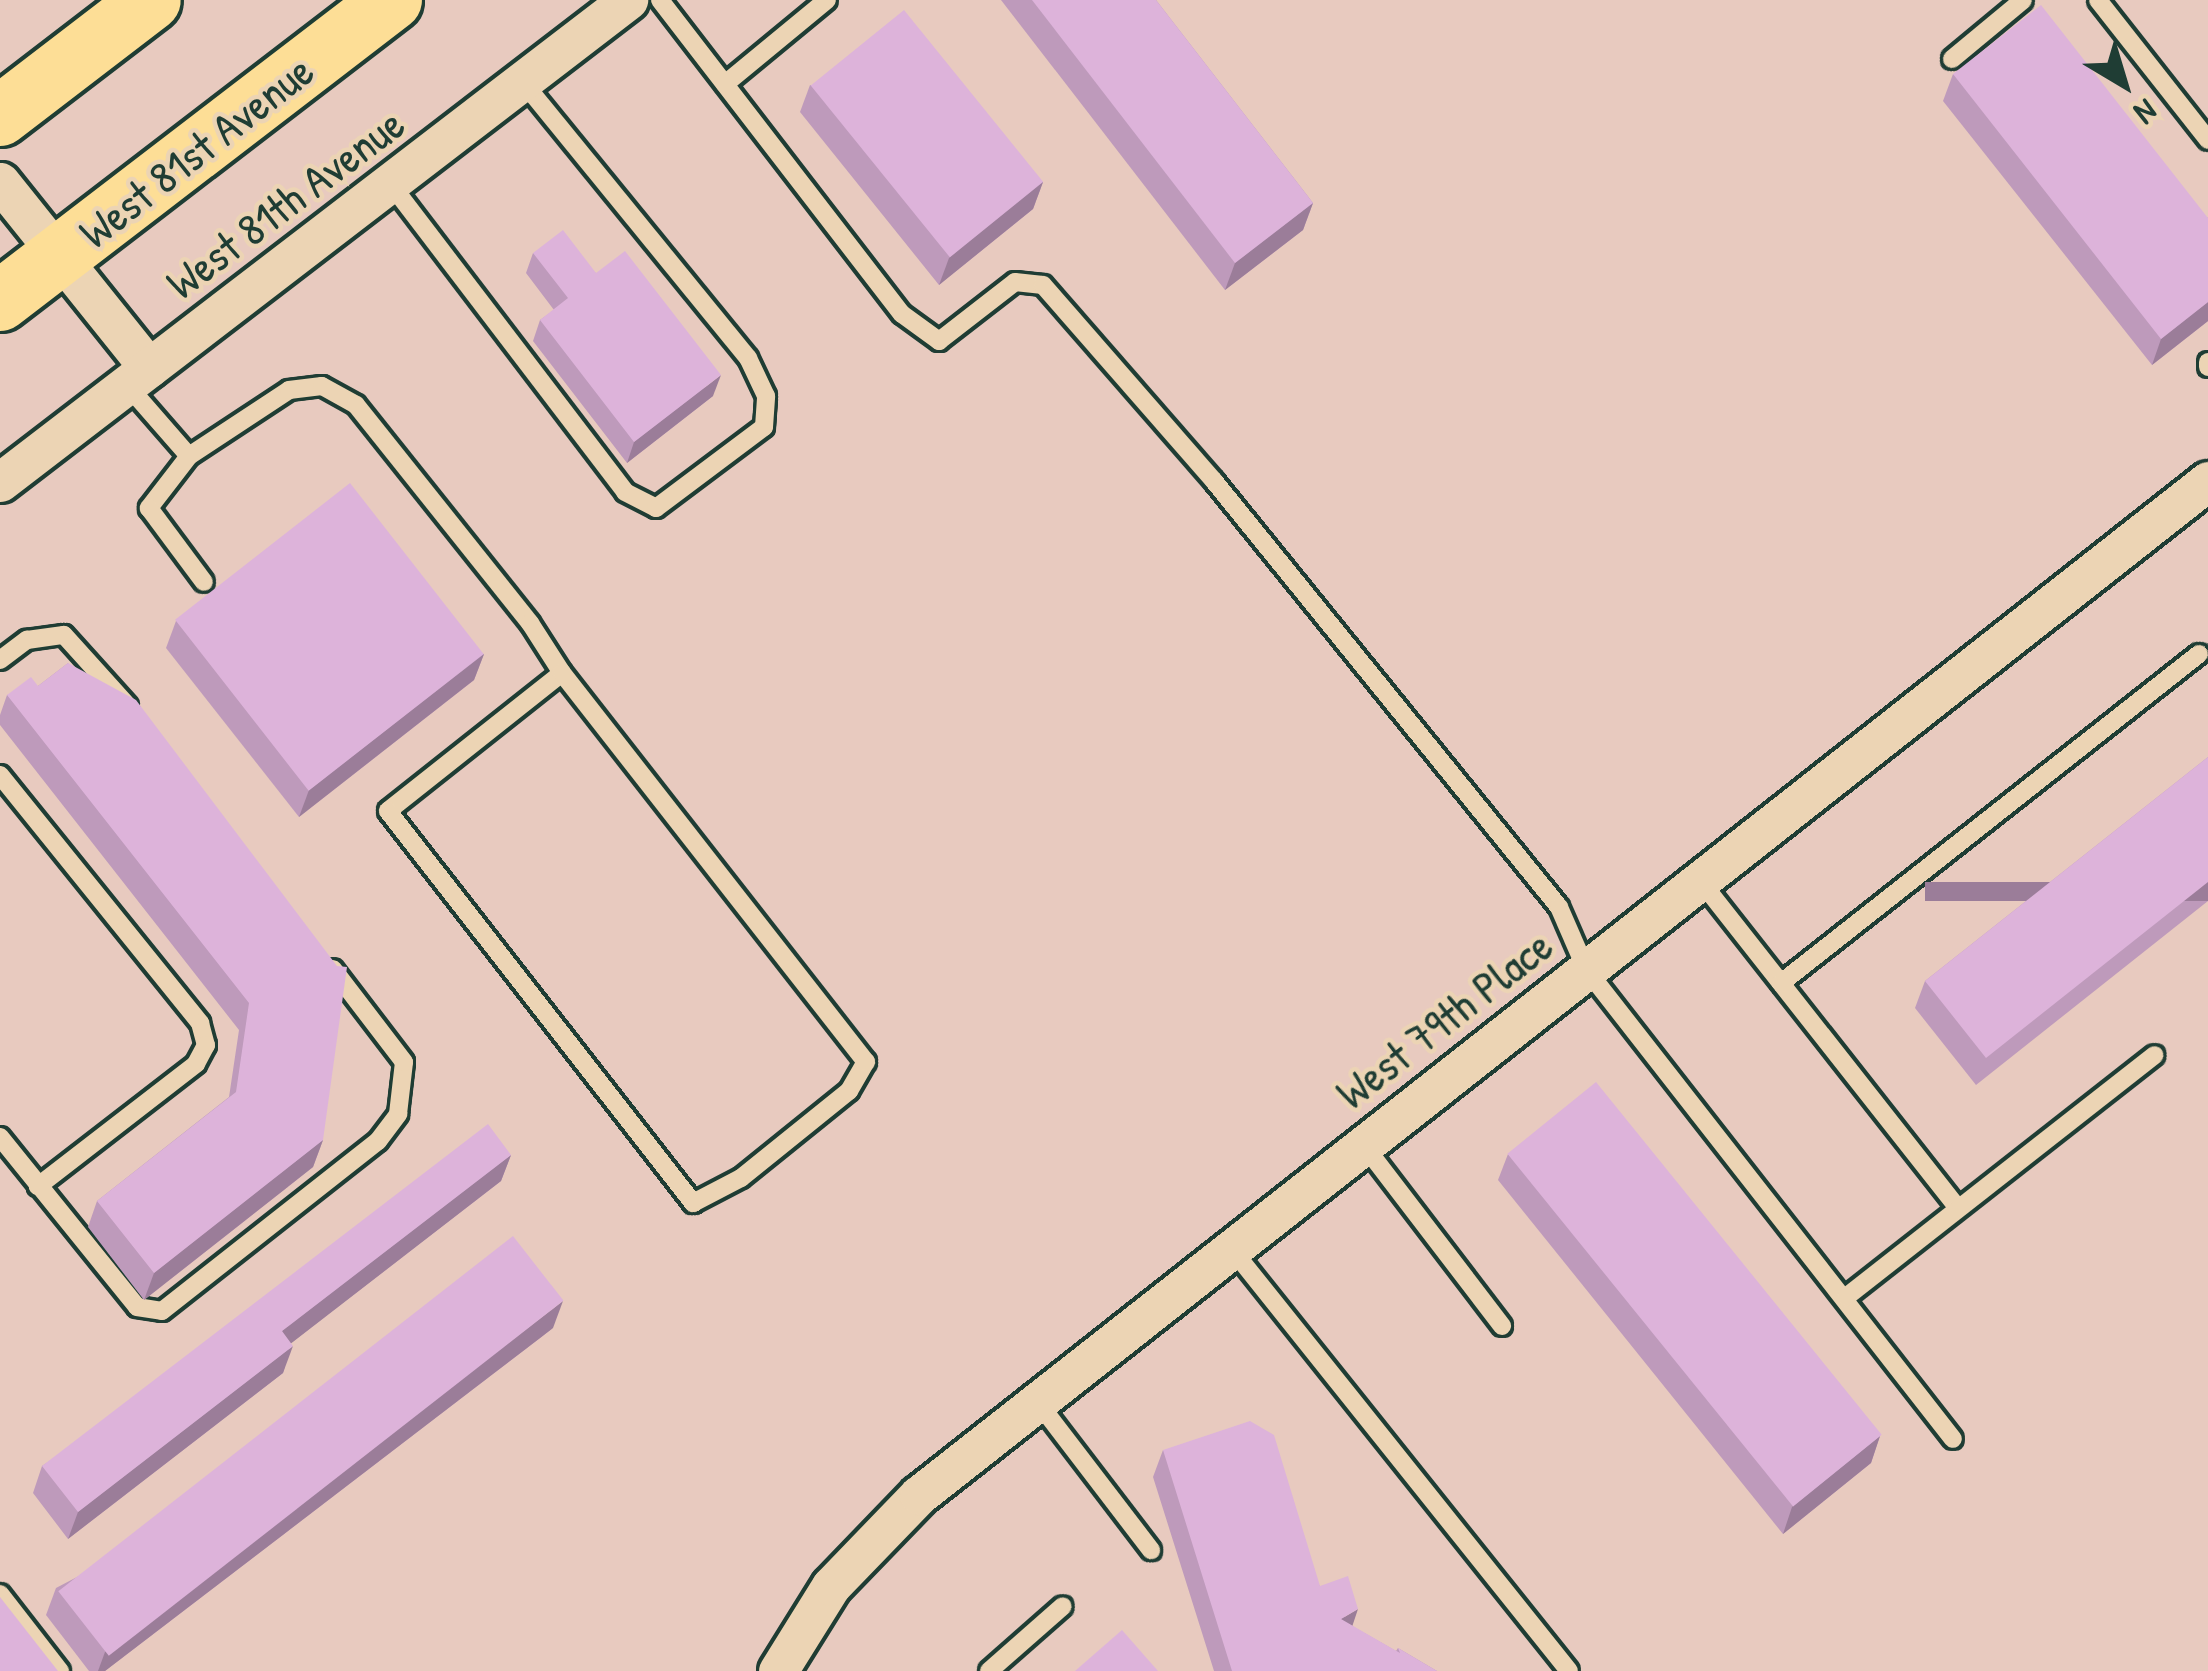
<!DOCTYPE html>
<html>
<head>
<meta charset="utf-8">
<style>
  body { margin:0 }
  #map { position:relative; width:2208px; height:1671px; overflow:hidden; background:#e8cabf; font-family:"Patrick Hand",sans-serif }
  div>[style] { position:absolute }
  .roads { filter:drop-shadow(3px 0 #1f3d34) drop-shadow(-3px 0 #1f3d34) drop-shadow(0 3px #1f3d34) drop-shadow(0 -3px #1f3d34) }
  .service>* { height:18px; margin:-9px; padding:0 9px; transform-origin:9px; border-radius:9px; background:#ecd4b4 }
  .minor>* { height:39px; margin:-19.5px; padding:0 19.5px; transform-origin:19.5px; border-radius:19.5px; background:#ecd4b4 }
  .primary>* { height:60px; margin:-30px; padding:0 30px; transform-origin:30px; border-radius:30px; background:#fdde96 }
  .wall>* { inset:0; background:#be9abb }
  .shaded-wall>* { inset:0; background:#9b7d99; transform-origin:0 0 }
  .building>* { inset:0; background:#ddb3da; transform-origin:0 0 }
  span { translate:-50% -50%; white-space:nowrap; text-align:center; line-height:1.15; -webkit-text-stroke:9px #ecd4b4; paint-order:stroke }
  .street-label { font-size:45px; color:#1f3d34 }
  .north { position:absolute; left:2064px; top:24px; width:120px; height:120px; -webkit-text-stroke:9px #ecd4b4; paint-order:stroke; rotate:142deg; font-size:33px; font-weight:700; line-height:48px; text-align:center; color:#1f3d34 }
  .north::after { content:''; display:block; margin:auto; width:42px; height:54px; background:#1f3d34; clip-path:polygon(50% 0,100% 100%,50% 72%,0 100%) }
</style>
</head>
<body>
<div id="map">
  <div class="roads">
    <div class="service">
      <div style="left:660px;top:0;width:396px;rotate:52.4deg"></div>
      <div style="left:902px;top:314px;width:46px;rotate:36.1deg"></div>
      <div style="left:939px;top:341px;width:96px;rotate:-37.8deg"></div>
      <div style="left:1015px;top:282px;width:28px;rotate:6deg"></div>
      <div style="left:1043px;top:285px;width:260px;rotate:48.9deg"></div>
      <div style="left:1214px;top:481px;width:548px;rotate:51deg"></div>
      <div style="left:1559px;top:907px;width:68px;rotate:66.5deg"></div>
      <div style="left:1586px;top:969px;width:596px;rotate:52.02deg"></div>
      <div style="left:2098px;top:0;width:178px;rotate:51.8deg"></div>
      <div style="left:1952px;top:59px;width:92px;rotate:-39.7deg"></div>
      <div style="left:725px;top:84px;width:132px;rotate:-39.5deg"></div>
      <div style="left:390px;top:183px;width:388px;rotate:52.7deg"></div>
      <div style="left:625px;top:492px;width:35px;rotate:27deg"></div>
      <div style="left:656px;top:508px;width:135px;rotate:-36.9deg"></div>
      <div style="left:764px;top:427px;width:31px;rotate:-86deg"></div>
      <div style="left:766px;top:396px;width:42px;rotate:-115.3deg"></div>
      <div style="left:748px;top:358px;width:356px;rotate:-129.2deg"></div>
      <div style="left:2208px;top:362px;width:5px;rotate:90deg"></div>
      <div style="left:127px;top:385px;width:94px;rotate:48.9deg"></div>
      <div style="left:189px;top:456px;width:120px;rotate:-33.4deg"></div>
      <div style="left:289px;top:390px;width:33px;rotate:-7deg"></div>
      <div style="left:322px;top:386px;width:39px;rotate:29deg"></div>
      <div style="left:356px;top:405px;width:279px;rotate:51.4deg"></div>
      <div style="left:530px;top:623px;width:59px;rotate:57.4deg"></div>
      <div style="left:562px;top:673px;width:222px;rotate:141.6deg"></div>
      <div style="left:388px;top:811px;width:497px;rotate:52.1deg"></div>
      <div style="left:693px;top:1203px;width:54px;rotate:-27.5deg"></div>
      <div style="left:741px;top:1178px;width:139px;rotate:-38.9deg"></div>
      <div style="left:849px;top:1091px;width:34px;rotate:-60deg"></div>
      <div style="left:866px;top:1062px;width:494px;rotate:-128deg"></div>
      <div style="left:189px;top:456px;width:66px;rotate:127.6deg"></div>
      <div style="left:149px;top:508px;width:92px;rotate:53.4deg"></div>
      <div style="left:0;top:660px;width:34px;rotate:-37deg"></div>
      <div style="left:27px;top:640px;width:37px;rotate:-8deg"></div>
      <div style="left:64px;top:635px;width:96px;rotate:48deg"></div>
      <div style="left:0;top:775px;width:319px;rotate:51.1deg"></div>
      <div style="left:200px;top:1023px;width:23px;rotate:75deg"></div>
      <div style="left:206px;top:1045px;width:21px;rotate:118deg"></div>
      <div style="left:196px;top:1064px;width:200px;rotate:142.3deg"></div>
      <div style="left:1699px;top:879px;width:417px;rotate:51.8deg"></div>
      <div style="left:1781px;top:983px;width:532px;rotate:-38.21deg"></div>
      <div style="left:0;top:1137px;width:218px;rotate:51.1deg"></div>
      <div style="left:137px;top:1307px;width:25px;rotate:9deg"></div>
      <div style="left:162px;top:1311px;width:275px;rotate:-38.2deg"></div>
      <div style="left:378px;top:1141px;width:34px;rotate:-53deg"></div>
      <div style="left:398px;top:1114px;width:52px;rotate:-83.4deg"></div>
      <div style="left:404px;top:1062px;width:117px;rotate:-127.4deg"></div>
      <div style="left:1363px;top:1144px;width:229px;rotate:52.6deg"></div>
      <div style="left:1231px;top:1248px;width:541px;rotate:51.37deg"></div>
      <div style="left:1846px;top:1297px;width:392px;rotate:-38.1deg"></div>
      <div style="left:1037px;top:1401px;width:188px;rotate:52.6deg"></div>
      <div style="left:0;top:1594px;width:98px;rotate:52.1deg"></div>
      <div style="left:989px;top:1671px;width:98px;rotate:-41.3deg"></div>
    </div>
    <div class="minor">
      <div style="left:0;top:182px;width:238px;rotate:51.3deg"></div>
      <div style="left:0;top:482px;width:792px;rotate:-37.51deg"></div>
      <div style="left:778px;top:1671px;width:100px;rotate:-58.1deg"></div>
      <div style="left:831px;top:1586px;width:127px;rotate:-46deg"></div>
      <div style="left:919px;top:1495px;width:1640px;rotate:-38.19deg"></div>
    </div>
    <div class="primary">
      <div style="left:0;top:116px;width:190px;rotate:-37.5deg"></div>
      <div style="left:0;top:301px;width:494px;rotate:-37.5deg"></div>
    </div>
  </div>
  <div class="wall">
    <div style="clip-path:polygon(1001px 0,1156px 0,1313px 203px,1303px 230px,1225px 290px)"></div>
    <div style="clip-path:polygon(1953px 74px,2208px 218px,2208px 321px,2152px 365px,1943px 101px)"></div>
    <div style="clip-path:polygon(810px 85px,1043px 182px,1033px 209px,939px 285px,800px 112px)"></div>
    <div style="clip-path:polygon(533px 253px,596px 273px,713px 396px,627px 463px,533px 341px,540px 320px,554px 310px,526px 273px)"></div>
    <div style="clip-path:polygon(176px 621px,484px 654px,474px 680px,299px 817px,166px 648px)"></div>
    <div style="clip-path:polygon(68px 663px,323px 1140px,313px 1167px,144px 1300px,88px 1227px,97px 1201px,229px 1097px,239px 1030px,0 725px,0 715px,7px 695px,38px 686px)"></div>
    <div style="clip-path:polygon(2208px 757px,2208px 901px,1976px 1085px,1915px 1008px,1925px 981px)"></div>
    <div style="clip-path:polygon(1508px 1154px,1880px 1436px,1871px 1463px,1783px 1534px,1498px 1180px)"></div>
    <div style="clip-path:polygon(511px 1155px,501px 1181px,291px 1343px,283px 1373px,68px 1539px,33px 1493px,42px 1466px)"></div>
    <div style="clip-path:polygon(553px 1328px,105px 1671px,89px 1671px,46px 1615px,56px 1588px)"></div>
    <div style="clip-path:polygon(1163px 1450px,1320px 1586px,1352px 1626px,1396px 1651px,1398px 1648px,1437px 1671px,1214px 1671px,1153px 1477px)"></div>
  </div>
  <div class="shaded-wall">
    <div style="clip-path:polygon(1043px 182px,1033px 209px,939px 285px,949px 258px)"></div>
    <div style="clip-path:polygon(1313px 203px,1303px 230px,1225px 290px,1235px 263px)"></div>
    <div style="clip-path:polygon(2208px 302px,2208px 321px,2152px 365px,2161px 339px)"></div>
    <div style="clip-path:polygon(721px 375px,713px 396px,627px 463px,634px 442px)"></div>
    <div style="clip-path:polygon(484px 654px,474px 680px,299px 817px,309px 790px)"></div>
    <div style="left:2208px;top:882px;width:19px;height:283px;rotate:90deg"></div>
    <div style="clip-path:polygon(323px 1140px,313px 1167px,144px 1300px,154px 1273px)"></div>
    <div style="clip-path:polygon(511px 1155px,501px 1181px,272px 1358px,282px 1331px)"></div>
    <div style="clip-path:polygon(563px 1301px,553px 1328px,105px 1671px,98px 1671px,105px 1652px)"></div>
    <div style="clip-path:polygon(293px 1346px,283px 1373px,68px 1539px,78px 1512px)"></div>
    <div style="clip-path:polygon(1880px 1436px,1871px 1463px,1783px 1534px,1792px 1507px)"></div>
    <div style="clip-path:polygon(1358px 1609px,1349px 1636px,1341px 1619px)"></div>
  </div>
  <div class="building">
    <div style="clip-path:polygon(1032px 0,1156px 0,1313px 203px,1235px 263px)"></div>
    <div style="clip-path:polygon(2041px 5px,2208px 218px,2208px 302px,2161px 339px,1953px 74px)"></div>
    <div style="left:904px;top:10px;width:221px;height:120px;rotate:51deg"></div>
    <div style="clip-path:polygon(563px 230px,596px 273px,625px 251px,721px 375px,634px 442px,540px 320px,568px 298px,533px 253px)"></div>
    <div style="left:350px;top:483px;width:217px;height:222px;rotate:52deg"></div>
    <div style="clip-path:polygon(68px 663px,136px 700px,337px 966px,347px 967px,323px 1140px,154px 1273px,97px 1201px,236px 1092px,249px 1003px,7px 695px,31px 677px,38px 686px)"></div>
    <div style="clip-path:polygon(2208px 757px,2208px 882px,1986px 1058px,1925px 981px)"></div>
    <div style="left:1596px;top:1082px;width:454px;height:114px;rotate:51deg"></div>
    <div style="clip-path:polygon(488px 1124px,511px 1155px,282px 1331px,293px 1346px,78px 1512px,42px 1466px)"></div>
    <div style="left:513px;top:1236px;width:82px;height:577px;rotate:52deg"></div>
    <div style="clip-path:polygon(1250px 1421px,1274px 1435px,1320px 1586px,1348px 1576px,1358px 1609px,1341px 1619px,1400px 1653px,1398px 1648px,1437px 1671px,1232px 1671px,1163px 1450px)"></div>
    <div style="clip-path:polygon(0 1597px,58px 1671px,0 1671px)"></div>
    <div style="clip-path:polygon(1122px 1630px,1158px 1671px,1075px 1671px)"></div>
  </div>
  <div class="street-label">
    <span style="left:196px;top:151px;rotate:-38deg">West 81st Avenue</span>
    <span style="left:285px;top:203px;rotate:-37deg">West 81th Avenue</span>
    <span style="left:1444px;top:1019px;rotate:-38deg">West 79th Place</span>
  </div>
  <div class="north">N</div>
</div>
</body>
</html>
